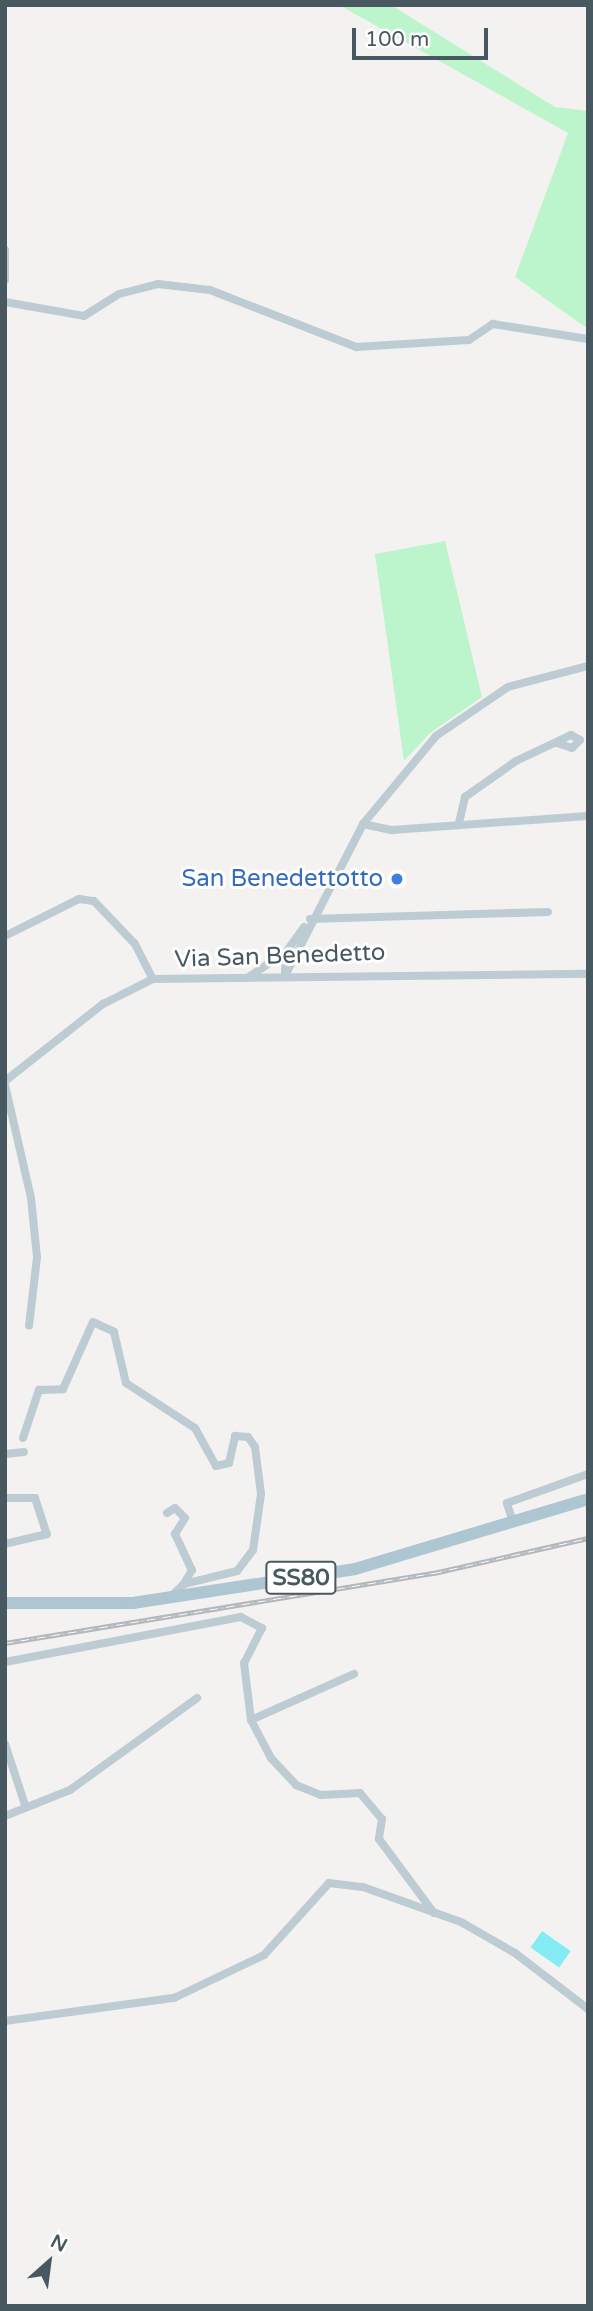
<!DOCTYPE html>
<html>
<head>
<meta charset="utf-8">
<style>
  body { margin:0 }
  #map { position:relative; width:593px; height:2311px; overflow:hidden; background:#f4f1f1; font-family:"Varela Round",sans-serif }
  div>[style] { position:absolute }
  .green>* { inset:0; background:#bcf5cb }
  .water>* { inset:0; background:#85ecf6; transform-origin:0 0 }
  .minor>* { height:8px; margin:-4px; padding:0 4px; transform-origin:4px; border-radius:4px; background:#bdcbd2 }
  .primary>* { height:12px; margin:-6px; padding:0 6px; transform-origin:6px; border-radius:6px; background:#aec5d2 }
  .rail>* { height:5px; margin-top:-2.5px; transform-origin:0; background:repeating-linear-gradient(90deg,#fff 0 8px,#b2b7bc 0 16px); box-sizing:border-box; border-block:2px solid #b2b7bc }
  .dots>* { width:19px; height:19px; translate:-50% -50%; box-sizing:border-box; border:4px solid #fff; border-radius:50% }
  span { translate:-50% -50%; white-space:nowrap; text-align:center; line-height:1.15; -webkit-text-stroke:6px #fff; paint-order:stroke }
  .shield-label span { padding:2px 5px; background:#fff; border:2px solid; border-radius:5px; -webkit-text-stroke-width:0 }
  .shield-label { font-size:23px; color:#475861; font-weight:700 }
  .shop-label { font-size:24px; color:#366cbe }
  .right { translate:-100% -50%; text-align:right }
  .street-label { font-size:24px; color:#475861 }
  .frame { position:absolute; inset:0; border:7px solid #475861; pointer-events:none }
  .north { position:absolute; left:14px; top:2227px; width:70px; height:70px; -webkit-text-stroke:5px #fff; paint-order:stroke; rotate:28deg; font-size:19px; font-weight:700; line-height:28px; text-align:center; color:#475861 }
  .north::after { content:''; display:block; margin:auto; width:24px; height:32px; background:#475861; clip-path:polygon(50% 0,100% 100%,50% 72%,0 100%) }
  .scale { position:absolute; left:352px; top:28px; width:136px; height:32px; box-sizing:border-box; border:4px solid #475861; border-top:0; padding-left:9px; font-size:21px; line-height:24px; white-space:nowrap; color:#475861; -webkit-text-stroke:5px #fff; paint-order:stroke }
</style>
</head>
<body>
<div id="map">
  <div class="green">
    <div style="clip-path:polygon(339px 5px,391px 5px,555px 107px,588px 111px,588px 329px,515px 277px,568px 133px)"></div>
    <div style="clip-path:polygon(445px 541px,482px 697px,430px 733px,404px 761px,375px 554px)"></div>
  </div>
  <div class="water">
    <div style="left:542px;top:1931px;width:35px;height:20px;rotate:35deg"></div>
  </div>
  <div class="minor">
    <div style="left:5px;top:250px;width:30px;rotate:90deg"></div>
    <div style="left:5px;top:302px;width:80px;rotate:10deg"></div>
    <div style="left:84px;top:316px;width:41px;rotate:-32.2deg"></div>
    <div style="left:119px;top:294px;width:40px;rotate:-14.4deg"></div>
    <div style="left:158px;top:284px;width:52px;rotate:6.6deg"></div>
    <div style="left:210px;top:290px;width:157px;rotate:21.3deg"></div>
    <div style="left:356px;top:347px;width:113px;rotate:-3.5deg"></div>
    <div style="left:469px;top:340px;width:29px;rotate:-34deg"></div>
    <div style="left:493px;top:324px;width:96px;rotate:9deg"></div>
    <div style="left:459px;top:823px;width:27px;rotate:-77deg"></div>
    <div style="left:465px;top:797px;width:62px;rotate:-35.2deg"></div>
    <div style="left:516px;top:761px;width:61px;rotate:-25.3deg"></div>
    <div style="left:571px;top:735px;width:10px;rotate:29deg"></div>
    <div style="left:580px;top:740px;width:11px;rotate:135deg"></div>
    <div style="left:572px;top:748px;width:16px;rotate:-162deg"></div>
    <div style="left:363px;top:824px;width:30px;rotate:12deg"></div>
    <div style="left:392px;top:830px;width:196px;rotate:-4.1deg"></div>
    <div style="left:310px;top:919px;width:238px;rotate:-1.7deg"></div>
    <div style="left:5px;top:936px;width:83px;rotate:-26.6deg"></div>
    <div style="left:79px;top:899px;width:15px;rotate:8deg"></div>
    <div style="left:94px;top:901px;width:59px;rotate:46.4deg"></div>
    <div style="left:135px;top:944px;width:39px;rotate:63deg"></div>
    <div style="left:250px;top:976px;width:43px;rotate:-33.7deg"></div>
    <div style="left:286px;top:952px;width:31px;rotate:-54deg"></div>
    <div style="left:285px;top:976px;width:171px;rotate:-62.8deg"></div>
    <div style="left:363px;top:824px;width:114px;rotate:-50.3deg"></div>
    <div style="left:436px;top:736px;width:87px;rotate:-34.2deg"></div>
    <div style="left:508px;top:687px;width:83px;rotate:-14.7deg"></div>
    <div style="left:285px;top:976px;width:24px;rotate:-88deg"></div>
    <div style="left:5px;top:1081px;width:125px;rotate:-38.2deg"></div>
    <div style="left:103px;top:1004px;width:56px;rotate:-26.6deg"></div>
    <div style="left:153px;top:979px;width:435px;rotate:-0.7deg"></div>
    <div style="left:5px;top:1085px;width:116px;rotate:77deg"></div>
    <div style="left:31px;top:1198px;width:59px;rotate:84.2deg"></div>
    <div style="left:37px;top:1257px;width:69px;rotate:96.6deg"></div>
    <div style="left:23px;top:1438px;width:51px;rotate:-71.6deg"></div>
    <div style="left:39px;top:1390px;width:24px;rotate:-2deg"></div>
    <div style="left:63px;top:1389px;width:73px;rotate:-65.9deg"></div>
    <div style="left:93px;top:1322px;width:23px;rotate:25deg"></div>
    <div style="left:114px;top:1332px;width:52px;rotate:76.8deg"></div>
    <div style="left:126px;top:1383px;width:82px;rotate:33.1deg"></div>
    <div style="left:195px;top:1428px;width:43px;rotate:61.1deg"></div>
    <div style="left:216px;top:1466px;width:13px;rotate:-13deg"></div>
    <div style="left:229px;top:1463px;width:28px;rotate:-77deg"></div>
    <div style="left:235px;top:1436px;width:13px;rotate:4deg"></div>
    <div style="left:248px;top:1437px;width:12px;rotate:55deg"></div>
    <div style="left:255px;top:1447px;width:47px;rotate:82.7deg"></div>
    <div style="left:261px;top:1494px;width:57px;rotate:98.1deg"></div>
    <div style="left:253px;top:1550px;width:26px;rotate:127deg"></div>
    <div style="left:237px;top:1571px;width:55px;rotate:166.2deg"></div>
    <div style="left:184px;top:1584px;width:21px;rotate:137deg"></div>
    <div style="left:5px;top:1454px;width:19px;rotate:-6deg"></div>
    <div style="left:5px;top:1498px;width:30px"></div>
    <div style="left:35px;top:1498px;width:38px;rotate:72deg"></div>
    <div style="left:47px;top:1534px;width:43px;rotate:166.6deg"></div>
    <div style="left:167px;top:1513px;width:9px;rotate:-32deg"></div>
    <div style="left:175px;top:1508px;width:14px;rotate:45deg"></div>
    <div style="left:185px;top:1518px;width:19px;rotate:122deg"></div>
    <div style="left:175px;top:1534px;width:40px;rotate:65deg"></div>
    <div style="left:192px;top:1570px;width:16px;rotate:120deg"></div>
    <div style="left:513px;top:1522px;width:20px;rotate:-108deg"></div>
    <div style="left:507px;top:1503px;width:86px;rotate:-19.7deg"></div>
    <div style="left:5px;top:1662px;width:240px;rotate:-10.8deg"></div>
    <div style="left:241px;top:1617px;width:24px;rotate:28deg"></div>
    <div style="left:262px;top:1628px;width:39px;rotate:117deg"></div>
    <div style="left:244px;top:1663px;width:57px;rotate:83deg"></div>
    <div style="left:251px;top:1720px;width:113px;rotate:-24.1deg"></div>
    <div style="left:251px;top:1720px;width:43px;rotate:62.2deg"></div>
    <div style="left:271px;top:1758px;width:37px;rotate:47deg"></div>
    <div style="left:296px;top:1785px;width:27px;rotate:22deg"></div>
    <div style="left:321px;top:1795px;width:39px;rotate:-3deg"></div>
    <div style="left:360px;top:1793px;width:34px;rotate:50deg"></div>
    <div style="left:382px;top:1819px;width:20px;rotate:99deg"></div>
    <div style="left:379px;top:1839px;width:92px;rotate:53.4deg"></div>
    <div style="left:5px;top:1744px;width:67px;rotate:71.8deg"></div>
    <div style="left:5px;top:1816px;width:70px;rotate:-21.8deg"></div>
    <div style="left:70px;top:1790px;width:157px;rotate:-35.9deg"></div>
    <div style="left:5px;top:2021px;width:171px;rotate:-7.8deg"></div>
    <div style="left:174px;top:1998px;width:100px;rotate:-25.5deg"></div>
    <div style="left:264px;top:1955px;width:97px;rotate:-47.9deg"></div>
    <div style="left:329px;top:1883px;width:34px;rotate:7deg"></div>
    <div style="left:363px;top:1887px;width:104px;rotate:19.7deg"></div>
    <div style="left:461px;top:1922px;width:62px;rotate:29.9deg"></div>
    <div style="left:515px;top:1953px;width:92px;rotate:37.5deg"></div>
  </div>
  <div class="primary">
    <div style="left:5px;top:1603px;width:128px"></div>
    <div style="left:133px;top:1603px;width:225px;rotate:-8.7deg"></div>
    <div style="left:355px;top:1569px;width:243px;rotate:-16.7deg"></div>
  </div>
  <div class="rail">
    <div style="left:5px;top:1643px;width:435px;rotate:-9.3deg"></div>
    <div style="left:434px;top:1573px;width:158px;rotate:-12.8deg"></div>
  </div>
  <div class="dots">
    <div style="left:397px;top:879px;background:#3f7fe0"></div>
  </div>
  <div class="shield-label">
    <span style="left:301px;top:1578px">SS80</span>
  </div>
  <div class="shop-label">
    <span class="right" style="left:383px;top:879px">San Benedettotto</span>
  </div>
  <div class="street-label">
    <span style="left:280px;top:956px;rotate:-2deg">Via San Benedetto</span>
  </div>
  <div class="frame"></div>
  <div class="north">N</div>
  <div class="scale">100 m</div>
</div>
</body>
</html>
